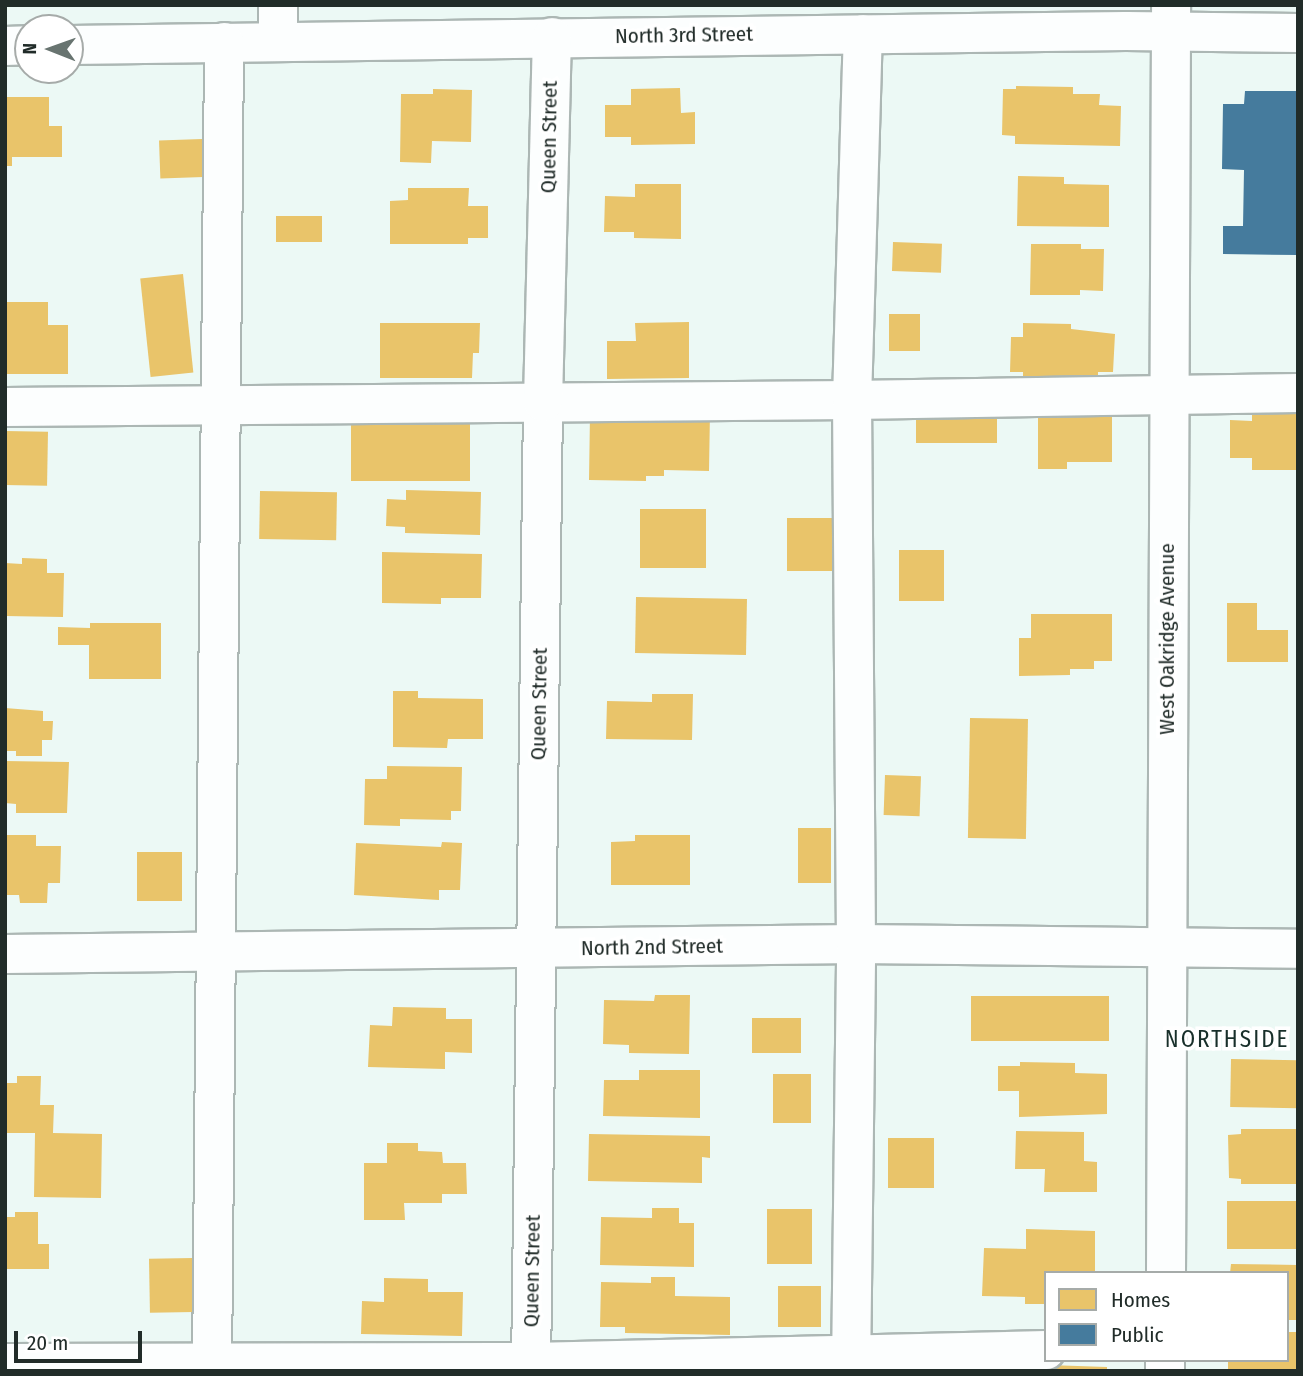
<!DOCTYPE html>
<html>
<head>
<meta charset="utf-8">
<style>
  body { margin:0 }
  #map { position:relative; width:1303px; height:1376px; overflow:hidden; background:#ecf9f5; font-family:"Fira Sans Condensed",sans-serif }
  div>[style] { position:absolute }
  .homes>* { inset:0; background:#e9c46a; transform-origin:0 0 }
  .public>* { inset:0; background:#457b9d }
  .roads { filter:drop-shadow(2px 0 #acb7b4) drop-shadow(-2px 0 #acb7b4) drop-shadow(0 2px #acb7b4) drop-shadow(0 -2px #acb7b4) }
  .minor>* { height:38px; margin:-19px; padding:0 19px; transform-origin:19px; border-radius:19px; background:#fcfefe }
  span { translate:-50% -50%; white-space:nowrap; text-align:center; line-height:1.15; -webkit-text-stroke:7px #fff; paint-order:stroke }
  .street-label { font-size:21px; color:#212c29 }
  .neighbourhood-label { font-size:23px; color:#182f2a; letter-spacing:2px }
  .frame { position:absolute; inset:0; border:7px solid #212c29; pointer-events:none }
  .legend { position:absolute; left:1044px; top:1271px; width:245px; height:91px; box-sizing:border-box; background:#fff; border:2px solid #a6aba9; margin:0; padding:9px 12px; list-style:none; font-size:21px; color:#212c29 }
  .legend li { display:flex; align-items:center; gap:14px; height:35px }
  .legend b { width:35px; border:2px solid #a6aba9 }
  .north { position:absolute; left:14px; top:14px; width:70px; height:70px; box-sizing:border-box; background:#fff; border:2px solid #a6aba9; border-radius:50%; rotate:271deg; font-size:19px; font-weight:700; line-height:28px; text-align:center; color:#212c29 }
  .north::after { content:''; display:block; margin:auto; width:24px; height:32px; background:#687470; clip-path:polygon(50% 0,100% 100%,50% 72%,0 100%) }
  .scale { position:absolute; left:14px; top:1331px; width:128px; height:32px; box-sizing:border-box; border:4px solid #212c29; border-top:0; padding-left:9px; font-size:21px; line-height:24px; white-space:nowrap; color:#212c29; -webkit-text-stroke:5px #fff; paint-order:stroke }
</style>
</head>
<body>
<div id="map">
  <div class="homes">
    <div style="clip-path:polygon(1016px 86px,1073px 87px,1073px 94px,1100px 94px,1099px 105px,1121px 106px,1120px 146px,1015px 144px,1015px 136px,1002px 135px,1003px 89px,1016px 89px)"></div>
    <div style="clip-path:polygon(680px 88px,681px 113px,695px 112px,695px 144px,631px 145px,631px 137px,605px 137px,605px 105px,631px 105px,631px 89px)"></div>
    <div style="clip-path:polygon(433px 89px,472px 90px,471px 142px,432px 141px,431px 163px,400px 162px,401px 94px,433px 94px)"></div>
    <div style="clip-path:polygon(5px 97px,49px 97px,49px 126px,62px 126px,62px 157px,12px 157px,12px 166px,5px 166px)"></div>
    <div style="left:202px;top:139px;width:38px;height:43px;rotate:88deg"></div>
    <div style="clip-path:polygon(1018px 176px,1064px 177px,1064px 184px,1109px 185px,1109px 227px,1017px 226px)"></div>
    <div style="clip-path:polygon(635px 184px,681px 184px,681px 239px,634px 238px,634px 232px,604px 232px,605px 196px,635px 197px)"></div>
    <div style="clip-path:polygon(408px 188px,469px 188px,468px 206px,488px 206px,488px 238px,468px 238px,468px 244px,390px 244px,390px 201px,408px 200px)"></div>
    <div style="left:276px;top:216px;width:46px;height:26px"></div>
    <div style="left:893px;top:242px;width:49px;height:29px;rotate:2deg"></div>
    <div style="clip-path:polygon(1031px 244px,1081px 244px,1081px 249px,1104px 249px,1103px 291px,1080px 290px,1080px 295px,1030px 295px)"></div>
    <div style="left:183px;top:274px;width:99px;height:43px;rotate:84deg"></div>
    <div style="clip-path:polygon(5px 302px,48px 302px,48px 325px,68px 325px,68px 374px,5px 374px)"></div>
    <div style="left:889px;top:314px;width:31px;height:37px"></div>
    <div style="clip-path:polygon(689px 322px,689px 378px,607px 379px,607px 341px,636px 341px,635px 323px)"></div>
    <div style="clip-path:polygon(380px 323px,480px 323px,479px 353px,473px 353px,472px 378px,380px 378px)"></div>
    <div style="clip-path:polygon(1023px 323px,1071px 324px,1071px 329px,1115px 334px,1113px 372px,1098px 372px,1098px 379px,1023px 376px,1023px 372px,1010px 372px,1011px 337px,1023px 337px)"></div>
    <div style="left:916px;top:410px;width:81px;height:33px"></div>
    <div style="clip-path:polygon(1252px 410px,1298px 410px,1298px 470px,1252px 470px,1252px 458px,1230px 458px,1230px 420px,1252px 421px)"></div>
    <div style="clip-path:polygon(710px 412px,709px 471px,664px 470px,664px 476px,646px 476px,646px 481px,589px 480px,590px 414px)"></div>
    <div style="clip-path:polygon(1046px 413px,1112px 413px,1112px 462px,1067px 462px,1067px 469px,1038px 469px,1038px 417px,1046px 417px)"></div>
    <div style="left:351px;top:419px;width:119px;height:62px"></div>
    <div style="left:5px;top:431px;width:43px;height:54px;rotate:1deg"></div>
    <div style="clip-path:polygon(406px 490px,481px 492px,480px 535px,405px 533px,405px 527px,386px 526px,387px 499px,406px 500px)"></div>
    <div style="left:260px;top:491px;width:77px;height:48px;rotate:1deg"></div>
    <div style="left:640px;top:509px;width:66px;height:59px"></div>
    <div style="left:787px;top:518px;width:45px;height:53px"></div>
    <div style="left:899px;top:550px;width:45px;height:51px"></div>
    <div style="clip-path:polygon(382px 552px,482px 554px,481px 598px,441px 598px,441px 604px,382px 603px)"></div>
    <div style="clip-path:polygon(22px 558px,47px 559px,47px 573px,64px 573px,63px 617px,5px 616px,5px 563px,22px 564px)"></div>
    <div style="left:636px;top:597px;width:111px;height:56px;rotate:1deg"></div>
    <div style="clip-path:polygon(1227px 603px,1257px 603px,1257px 630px,1288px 630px,1288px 662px,1227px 662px)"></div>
    <div style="clip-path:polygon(1031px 614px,1112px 614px,1112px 661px,1094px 661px,1094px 669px,1070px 669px,1070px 675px,1019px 676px,1019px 638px,1031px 638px)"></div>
    <div style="clip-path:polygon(90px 623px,161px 623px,161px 679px,89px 679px,89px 645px,58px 645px,58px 627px,90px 628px)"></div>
    <div style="clip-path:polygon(393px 691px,418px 691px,418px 698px,483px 699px,483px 739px,448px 739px,447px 748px,393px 747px)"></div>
    <div style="clip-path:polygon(652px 694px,693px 694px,692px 740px,606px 739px,607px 701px,652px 702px)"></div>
    <div style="clip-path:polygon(5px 708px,43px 711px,43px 721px,53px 721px,52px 740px,42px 740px,42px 756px,16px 756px,16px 751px,5px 751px)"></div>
    <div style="left:970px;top:718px;width:58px;height:120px;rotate:1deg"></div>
    <div style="clip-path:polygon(5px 761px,69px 762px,67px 813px,16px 813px,16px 804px,5px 803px)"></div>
    <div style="clip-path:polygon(387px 766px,462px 767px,461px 811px,451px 811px,451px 820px,400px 819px,400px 826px,364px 825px,365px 779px,387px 779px)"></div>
    <div style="left:885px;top:775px;width:36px;height:40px;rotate:2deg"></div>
    <div style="left:831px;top:828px;width:55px;height:33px;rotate:90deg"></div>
    <div style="clip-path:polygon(5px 835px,36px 835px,36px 846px,61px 846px,60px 883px,48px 883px,47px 903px,20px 903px,19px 895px,5px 895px)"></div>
    <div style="clip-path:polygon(635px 835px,690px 835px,690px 885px,611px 885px,611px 842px,635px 841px)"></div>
    <div style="clip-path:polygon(442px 842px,462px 843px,460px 890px,439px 890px,439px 900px,354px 895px,356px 843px,441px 847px)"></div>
    <div style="left:137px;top:852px;width:45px;height:49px"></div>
    <div style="clip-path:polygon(655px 995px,690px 995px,689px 1054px,629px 1053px,629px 1045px,603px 1044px,604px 1000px,654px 1001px)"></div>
    <div style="left:971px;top:996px;width:138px;height:45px"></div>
    <div style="clip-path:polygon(393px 1007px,446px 1008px,446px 1019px,472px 1019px,472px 1053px,445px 1052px,445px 1069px,368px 1067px,370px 1025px,392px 1026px)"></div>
    <div style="left:752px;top:1018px;width:49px;height:35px"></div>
    <div style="left:1231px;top:1059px;width:67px;height:48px;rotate:1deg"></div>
    <div style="clip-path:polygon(1020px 1062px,1075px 1063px,1075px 1073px,1107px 1074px,1107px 1114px,1019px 1117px,1019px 1091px,998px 1091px,998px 1066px,1020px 1066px)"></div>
    <div style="clip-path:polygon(639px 1070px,700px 1070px,700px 1118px,603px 1116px,604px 1080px,639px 1080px)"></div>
    <div style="left:773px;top:1074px;width:38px;height:49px"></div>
    <div style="clip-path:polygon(17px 1076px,41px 1076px,40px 1105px,54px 1105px,53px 1133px,102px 1134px,101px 1198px,34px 1197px,35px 1133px,5px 1133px,5px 1083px,17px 1083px)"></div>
    <div style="clip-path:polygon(1241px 1129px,1298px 1129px,1298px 1184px,1241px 1184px,1241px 1179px,1229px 1178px,1228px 1135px,1241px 1134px)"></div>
    <div style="clip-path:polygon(1016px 1131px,1084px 1132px,1084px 1161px,1097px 1162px,1097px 1192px,1044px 1192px,1045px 1169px,1015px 1169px)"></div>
    <div style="clip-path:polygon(589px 1134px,710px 1136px,710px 1158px,702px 1157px,702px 1183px,588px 1181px)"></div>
    <div style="left:888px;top:1138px;width:46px;height:50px"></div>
    <div style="clip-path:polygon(387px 1143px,418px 1143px,418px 1151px,442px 1152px,443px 1163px,466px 1163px,467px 1194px,442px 1194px,442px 1203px,404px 1203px,405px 1220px,364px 1220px,364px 1163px,387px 1163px)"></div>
    <div style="left:1227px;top:1201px;width:71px;height:48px"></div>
    <div style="clip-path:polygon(652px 1208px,679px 1208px,679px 1223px,694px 1223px,694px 1267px,600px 1265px,601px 1217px,652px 1218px)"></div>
    <div style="left:767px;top:1209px;width:45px;height:55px"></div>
    <div style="clip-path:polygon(15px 1212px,38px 1212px,38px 1244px,49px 1244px,49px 1269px,5px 1269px,5px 1217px,15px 1217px)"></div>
    <div style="clip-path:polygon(1026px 1229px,1095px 1231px,1095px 1273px,1046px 1273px,1046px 1304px,1025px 1304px,1025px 1297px,982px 1296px,984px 1248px,1026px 1249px)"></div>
    <div style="left:193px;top:1258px;width:54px;height:44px;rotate:89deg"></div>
    <div style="clip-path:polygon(1231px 1264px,1298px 1265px,1298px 1320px,1287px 1320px,1287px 1273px,1230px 1273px)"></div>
    <div style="clip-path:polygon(651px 1277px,675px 1277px,675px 1296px,730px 1297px,730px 1335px,625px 1333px,625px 1327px,600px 1327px,601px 1282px,651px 1283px)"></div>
    <div style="clip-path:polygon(384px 1278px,428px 1279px,428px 1292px,463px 1292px,462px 1336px,361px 1334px,362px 1301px,384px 1302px)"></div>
    <div style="left:778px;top:1286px;width:43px;height:41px"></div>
    <div style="clip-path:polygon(1287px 1332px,1298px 1332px,1298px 1371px,1228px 1371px,1228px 1360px,1287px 1360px)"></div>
    <div style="clip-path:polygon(1020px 1357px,1048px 1365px,1107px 1367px,1107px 1371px,1019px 1371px)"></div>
  </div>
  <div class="public">
    <div style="clip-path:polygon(1245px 91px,1298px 91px,1298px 255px,1223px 254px,1223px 226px,1243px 226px,1244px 170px,1222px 169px,1223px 104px,1244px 104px)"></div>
  </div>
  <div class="roads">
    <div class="minor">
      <div style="left:278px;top:41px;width:36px;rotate:-90deg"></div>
      <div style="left:70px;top:45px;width:1056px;rotate:-0.76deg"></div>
      <div style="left:1126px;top:31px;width:172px;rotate:0.7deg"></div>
      <div style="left:5px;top:46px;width:23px;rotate:-2deg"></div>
      <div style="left:5px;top:407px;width:847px;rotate:-0.47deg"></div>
      <div style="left:852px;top:400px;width:446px;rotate:-0.9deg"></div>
      <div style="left:5px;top:954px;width:851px;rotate:-0.67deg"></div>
      <div style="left:856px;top:944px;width:442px;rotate:0.6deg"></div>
      <div style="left:1166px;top:1273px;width:1268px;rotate:-89.77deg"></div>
      <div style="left:5px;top:1363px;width:526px;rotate:-0.11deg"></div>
      <div style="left:531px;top:1362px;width:515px;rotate:-1.33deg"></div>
      <div style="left:212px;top:1371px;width:1329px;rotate:-89.48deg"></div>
      <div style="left:531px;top:1371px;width:969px;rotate:-89.29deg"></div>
      <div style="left:543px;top:402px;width:365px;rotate:-88.6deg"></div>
      <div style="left:851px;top:1371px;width:427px;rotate:-89.3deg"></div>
      <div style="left:856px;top:944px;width:544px;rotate:-90.42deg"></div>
      <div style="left:852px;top:400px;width:366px;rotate:-88.3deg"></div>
      <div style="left:1165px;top:1371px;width:11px;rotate:-90deg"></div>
    </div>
  </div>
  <div class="street-label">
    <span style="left:684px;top:35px;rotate:-1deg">North 3rd Street</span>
    <span style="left:549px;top:137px;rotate:-89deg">Queen Street</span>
    <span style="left:1167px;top:639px;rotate:-90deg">West Oakridge Avenue</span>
    <span style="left:539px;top:704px;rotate:-89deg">Queen Street</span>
    <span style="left:652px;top:947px;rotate:-1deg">North 2nd Street</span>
    <span style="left:532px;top:1271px;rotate:-89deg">Queen Street</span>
  </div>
  <div class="neighbourhood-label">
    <span style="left:1227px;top:1039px">NORTHSIDE</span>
  </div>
  <div class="frame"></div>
  <ul class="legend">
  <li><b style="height:19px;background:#e9c46a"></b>Homes</li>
  <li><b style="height:19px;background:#457b9d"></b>Public</li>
  </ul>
  <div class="north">N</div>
  <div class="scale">20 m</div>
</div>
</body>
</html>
